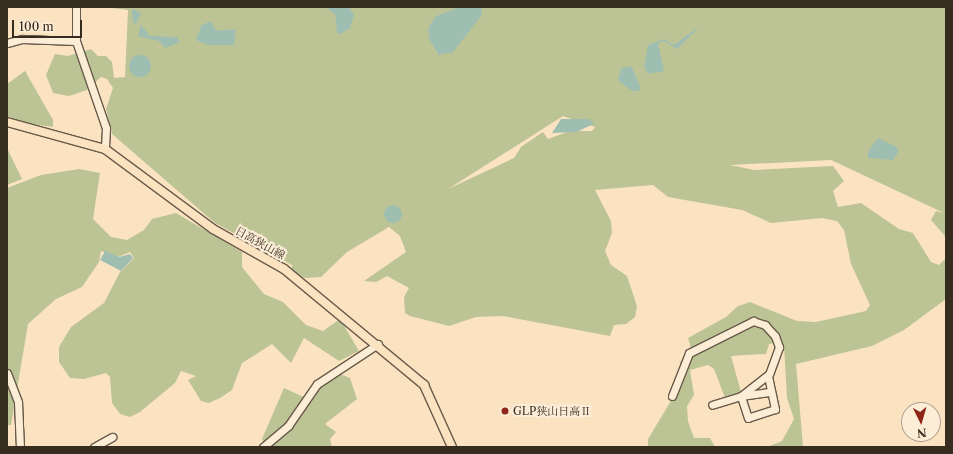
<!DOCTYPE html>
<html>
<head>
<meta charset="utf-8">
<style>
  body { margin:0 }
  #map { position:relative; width:953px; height:454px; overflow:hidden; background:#fbe3c2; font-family:"Libre Caslon Text","Noto Serif JP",serif }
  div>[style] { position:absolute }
  .green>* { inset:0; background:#bcc495 }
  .water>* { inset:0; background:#9fbeb2 }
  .round { border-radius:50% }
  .roads { filter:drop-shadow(1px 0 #675a48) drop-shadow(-1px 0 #675a48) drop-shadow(0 1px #675a48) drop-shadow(0 -1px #675a48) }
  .minor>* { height:7px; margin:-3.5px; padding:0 3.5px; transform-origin:3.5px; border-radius:3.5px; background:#fcedd7 }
  .major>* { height:8px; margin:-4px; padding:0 4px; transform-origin:4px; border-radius:4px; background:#fbe3c2 }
  .dots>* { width:11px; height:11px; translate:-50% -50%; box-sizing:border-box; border:2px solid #fcedd7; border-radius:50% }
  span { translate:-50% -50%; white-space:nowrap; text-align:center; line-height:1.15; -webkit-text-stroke:4px #fcedd7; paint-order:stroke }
  .street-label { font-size:11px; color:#362c20 }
  .poi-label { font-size:11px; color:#362c20 }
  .left { translate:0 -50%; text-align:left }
  .frame { position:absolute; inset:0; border:8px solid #362c20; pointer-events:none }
  .north { position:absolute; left:901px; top:402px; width:40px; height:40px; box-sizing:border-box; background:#fcedd7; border:1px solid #ada08e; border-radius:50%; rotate:175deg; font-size:11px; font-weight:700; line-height:16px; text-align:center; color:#362c20 }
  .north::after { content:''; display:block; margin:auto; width:14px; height:18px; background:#8f2418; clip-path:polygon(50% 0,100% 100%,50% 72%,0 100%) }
  .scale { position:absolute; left:12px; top:20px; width:70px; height:18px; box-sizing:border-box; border:2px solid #362c20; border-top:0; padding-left:5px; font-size:12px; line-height:14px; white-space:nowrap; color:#362c20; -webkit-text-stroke:3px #fcedd7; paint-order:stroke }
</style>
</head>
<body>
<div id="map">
  <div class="green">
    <div style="clip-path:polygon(evenodd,105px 7px,946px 7px,946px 248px,945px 236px,931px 220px,936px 211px,944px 213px,831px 160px,730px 165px,754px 170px,833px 166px,844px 181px,833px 191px,838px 207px,861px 203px,899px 229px,913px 233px,931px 262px,939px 265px,946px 258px,946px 299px,904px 330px,872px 346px,796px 364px,803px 447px,767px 447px,782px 441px,794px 419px,787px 398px,784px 346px,775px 343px,769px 344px,766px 354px,731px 356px,741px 392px,735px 395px,725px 398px,714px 369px,708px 365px,690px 370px,694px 395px,687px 406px,688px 421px,694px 438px,710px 438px,715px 447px,648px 447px,648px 439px,680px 386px,680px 362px,691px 348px,688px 338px,726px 317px,738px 306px,750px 302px,797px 321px,816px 322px,866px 311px,870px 305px,851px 264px,844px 230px,837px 221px,822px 218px,771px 223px,742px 210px,668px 197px,653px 185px,595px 190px,611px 221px,612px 233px,605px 251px,611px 265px,627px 276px,637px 306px,635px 317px,626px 324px,614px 325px,610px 336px,503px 316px,476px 317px,449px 326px,410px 316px,405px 313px,404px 297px,409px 288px,387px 276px,376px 282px,364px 281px,406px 252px,400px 236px,389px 227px,347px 252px,321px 277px,305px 278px,292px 271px,292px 265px,215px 223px,112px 134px,106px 109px,113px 88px,107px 79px,101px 77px,87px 90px,69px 96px,53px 93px,46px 75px,55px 54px,68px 56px,91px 49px,98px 56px,106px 56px,112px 62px,114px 78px,125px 77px,128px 10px,105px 7px,563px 116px,595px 127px,592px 131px,570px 131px,548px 139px,543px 132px,521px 147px,514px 158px,448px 189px,563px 116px)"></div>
    <div style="clip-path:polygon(25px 71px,53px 120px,53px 127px,26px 123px,7px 116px,7px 84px)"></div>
    <div style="clip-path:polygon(7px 148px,22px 179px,7px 185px)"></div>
    <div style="clip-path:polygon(79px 169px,100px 173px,93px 219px,111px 237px,127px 240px,144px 230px,152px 219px,176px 213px,242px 252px,242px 267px,264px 294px,283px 302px,306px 325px,323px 331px,340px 319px,359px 351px,339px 361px,304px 338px,291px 363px,272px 344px,242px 363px,232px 390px,220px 398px,209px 403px,201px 401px,188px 380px,196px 376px,181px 371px,175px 383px,140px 412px,130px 417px,120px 414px,112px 403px,110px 377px,106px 373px,84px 379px,70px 378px,59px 362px,59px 347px,71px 327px,104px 303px,120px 272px,134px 258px,130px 252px,118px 257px,101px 251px,99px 262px,82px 287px,56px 299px,28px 324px,11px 425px,7px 425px,7px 188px,41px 175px)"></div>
    <div style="clip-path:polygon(337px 373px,350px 378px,357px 399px,325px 424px,336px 432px,330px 439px,332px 447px,266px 447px,262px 439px,284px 388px,308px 399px,317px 387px)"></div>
  </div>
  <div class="water">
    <div style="clip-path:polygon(325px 7px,349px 7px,354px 15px,350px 28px,341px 34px,337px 32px,335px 14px)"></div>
    <div style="clip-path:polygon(460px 7px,481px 7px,482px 15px,453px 52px,439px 55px,429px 39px,428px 28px,436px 16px)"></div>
    <div style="clip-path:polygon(132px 9px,141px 13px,136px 24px,133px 22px)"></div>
    <div style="clip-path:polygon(210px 21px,217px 31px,236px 29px,234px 45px,208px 45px,196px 40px,201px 26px)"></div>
    <div style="clip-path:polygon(141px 25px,150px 36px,177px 37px,180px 42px,165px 48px,159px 41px,138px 36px)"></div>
    <div style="clip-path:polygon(700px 26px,677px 49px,664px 41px,658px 43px,664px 71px,648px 74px,644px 67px,648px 45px,664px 39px,674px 45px)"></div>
    <div class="round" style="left:129px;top:55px;width:22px;height:22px"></div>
    <div style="clip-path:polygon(631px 66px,640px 86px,639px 91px,632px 91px,618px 80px,621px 69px)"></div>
    <div style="clip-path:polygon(561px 119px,589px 119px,594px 124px,576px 132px,552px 133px)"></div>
    <div style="clip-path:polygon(878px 138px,897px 147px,898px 152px,893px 160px,868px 158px,868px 152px)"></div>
    <div class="round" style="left:384px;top:205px;width:18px;height:18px"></div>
    <div style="clip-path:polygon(105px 251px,119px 257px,130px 254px,133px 258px,121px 271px,100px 260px)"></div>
  </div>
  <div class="roads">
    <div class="minor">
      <div style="left:76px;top:7px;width:34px;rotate:90deg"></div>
      <div style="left:76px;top:41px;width:92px;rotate:71deg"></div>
      <div style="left:106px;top:128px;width:21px;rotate:93deg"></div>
      <div style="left:7px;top:43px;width:16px;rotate:-15deg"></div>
      <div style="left:22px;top:39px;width:54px;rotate:2.1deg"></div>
      <div style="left:7px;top:373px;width:31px;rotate:69deg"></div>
      <div style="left:18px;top:402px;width:45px;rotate:87.5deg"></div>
      <div style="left:768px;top:376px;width:34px;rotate:78deg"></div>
      <div style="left:775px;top:409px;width:28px;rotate:162deg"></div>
      <div style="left:748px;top:418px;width:23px;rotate:-108deg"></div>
      <div style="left:741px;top:396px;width:30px;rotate:-8deg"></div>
      <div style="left:672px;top:396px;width:46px;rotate:-68.4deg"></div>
      <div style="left:689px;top:353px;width:72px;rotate:-26.6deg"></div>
      <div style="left:753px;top:321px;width:13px;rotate:18deg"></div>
      <div style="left:765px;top:325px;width:15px;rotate:48deg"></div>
      <div style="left:775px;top:336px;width:12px;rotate:70deg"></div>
      <div style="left:779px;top:347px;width:29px;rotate:110deg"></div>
      <div style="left:769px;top:374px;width:36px;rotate:142deg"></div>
      <div style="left:741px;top:396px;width:30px;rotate:163deg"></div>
      <div style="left:94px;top:447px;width:21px;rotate:-29deg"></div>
      <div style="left:263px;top:447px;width:33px;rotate:-40deg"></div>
      <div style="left:288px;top:426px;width:51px;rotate:-55.4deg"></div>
      <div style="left:317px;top:384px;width:73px;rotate:-33.3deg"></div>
    </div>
    <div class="major">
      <div style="left:7px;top:122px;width:102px;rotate:15.4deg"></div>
      <div style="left:105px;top:149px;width:134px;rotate:36.5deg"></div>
      <div style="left:213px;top:229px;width:81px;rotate:29.4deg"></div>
      <div style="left:284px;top:269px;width:182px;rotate:39.6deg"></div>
      <div style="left:424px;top:385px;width:68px;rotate:65.7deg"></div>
    </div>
  </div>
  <div class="dots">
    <div style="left:505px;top:411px;background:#8f2418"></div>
  </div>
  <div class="street-label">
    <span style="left:260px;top:243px;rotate:29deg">日高狭山線</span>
  </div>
  <div class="poi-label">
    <span class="left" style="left:513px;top:411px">GLP狭山日高Ⅱ</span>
  </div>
  <div class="frame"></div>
  <div class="north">N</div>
  <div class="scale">100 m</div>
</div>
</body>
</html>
